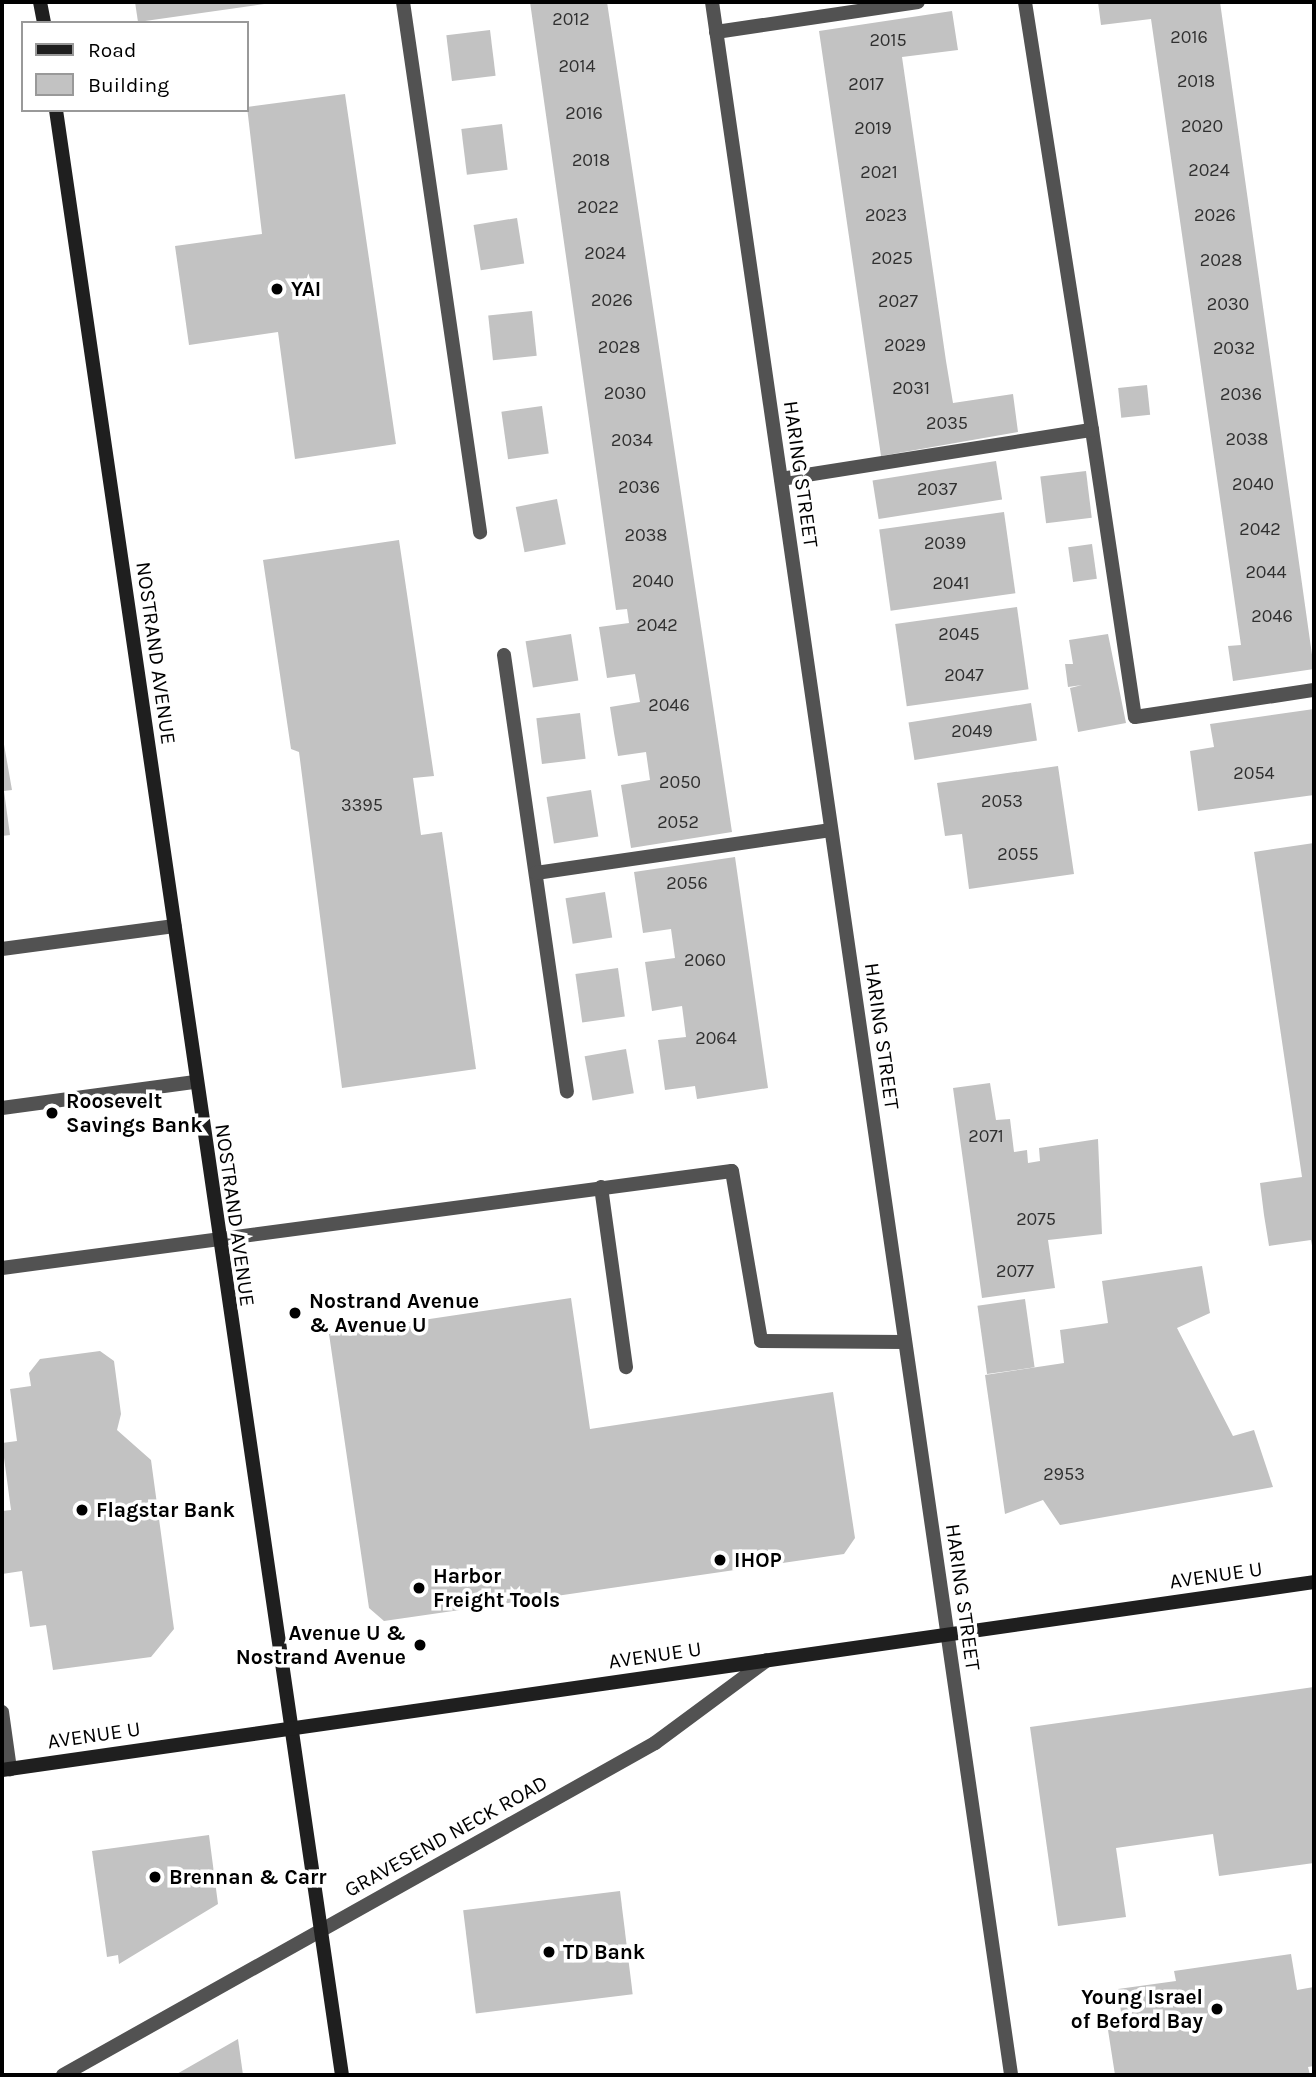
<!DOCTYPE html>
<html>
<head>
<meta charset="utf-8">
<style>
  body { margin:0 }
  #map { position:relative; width:1316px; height:2077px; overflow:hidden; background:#fff; font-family:Karla,sans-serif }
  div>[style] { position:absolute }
  .building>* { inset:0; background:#c2c2c2; transform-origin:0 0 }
  .lane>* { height:14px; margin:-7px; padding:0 7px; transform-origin:7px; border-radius:7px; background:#525252 }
  .street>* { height:14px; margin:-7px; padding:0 7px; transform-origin:7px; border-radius:7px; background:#525252 }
  .secondary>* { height:14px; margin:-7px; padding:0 7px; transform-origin:7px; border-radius:7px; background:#1f1f1f }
  .dots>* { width:19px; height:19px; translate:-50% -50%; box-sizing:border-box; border:4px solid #fff; border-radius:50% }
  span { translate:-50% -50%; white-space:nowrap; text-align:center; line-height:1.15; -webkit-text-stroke:7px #fff; paint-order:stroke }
  .number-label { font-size:18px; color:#303030 }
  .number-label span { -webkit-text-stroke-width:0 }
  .poi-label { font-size:21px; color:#000; font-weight:700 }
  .left { translate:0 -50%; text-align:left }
  .right { translate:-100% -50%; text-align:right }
  .street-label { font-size:21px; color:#000 }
  .frame { position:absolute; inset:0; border:4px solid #000; pointer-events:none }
  .legend { position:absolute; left:21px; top:21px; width:228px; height:91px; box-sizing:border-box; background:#fff; border:2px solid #999; margin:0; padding:9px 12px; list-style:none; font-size:21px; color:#000 }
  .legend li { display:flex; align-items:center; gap:14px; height:35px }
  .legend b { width:35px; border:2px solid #999 }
</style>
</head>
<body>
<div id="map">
  <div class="building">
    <div style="clip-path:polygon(135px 2px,271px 2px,271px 3px,138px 22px)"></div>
    <div style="clip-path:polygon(530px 2px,607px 2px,732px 832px,631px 848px,621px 785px,650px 780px,646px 752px,618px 756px,614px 733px,610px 707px,640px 702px,635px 674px,607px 678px,599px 627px,629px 623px,627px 609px,616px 610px)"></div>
    <div style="clip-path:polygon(1098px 2px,1220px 2px,1314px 669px,1233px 681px,1228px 646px,1241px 645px,1151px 19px,1101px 25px)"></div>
    <div style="clip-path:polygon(952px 11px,958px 50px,902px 57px,946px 361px,953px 403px,1013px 394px,1018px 432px,881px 456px,819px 31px)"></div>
    <div style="left:490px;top:30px;width:46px;height:44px;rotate:83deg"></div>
    <div style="clip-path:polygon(345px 94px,396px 444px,295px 459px,278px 332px,189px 345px,175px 246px,262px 234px,247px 107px)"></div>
    <div style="left:502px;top:124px;width:46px;height:41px;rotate:83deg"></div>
    <div style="left:517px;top:218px;width:46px;height:44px;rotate:81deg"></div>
    <div style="left:532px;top:311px;width:45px;height:44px;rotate:84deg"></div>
    <div style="left:1147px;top:385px;width:30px;height:29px;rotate:84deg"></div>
    <div style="left:542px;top:406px;width:48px;height:41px;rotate:82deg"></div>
    <div style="left:996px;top:461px;width:39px;height:125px;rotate:81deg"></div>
    <div style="left:1086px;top:471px;width:47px;height:46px;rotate:83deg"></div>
    <div style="left:557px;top:499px;width:46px;height:42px;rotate:79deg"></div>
    <div style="left:1004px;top:512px;width:82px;height:126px;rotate:82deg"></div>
    <div style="clip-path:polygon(399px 540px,434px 776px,413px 778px,421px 835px,442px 832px,476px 1069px,342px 1088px,299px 752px,291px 749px,263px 560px)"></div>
    <div style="left:1092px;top:544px;width:35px;height:24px;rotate:82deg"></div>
    <div style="left:1017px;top:607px;width:83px;height:123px;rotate:82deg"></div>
    <div style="left:571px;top:634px;width:47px;height:46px;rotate:81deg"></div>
    <div style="clip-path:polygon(1108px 634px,1126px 723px,1078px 732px,1070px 688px,1082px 685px,1068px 687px,1065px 664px,1073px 664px,1069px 640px)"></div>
    <div style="left:1031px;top:703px;width:38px;height:124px;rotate:81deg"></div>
    <div style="clip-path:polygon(1314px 709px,1314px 795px,1198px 811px,1190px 751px,1214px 747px,1210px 724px)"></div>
    <div style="left:580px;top:713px;width:46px;height:44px;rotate:83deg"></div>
    <div style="clip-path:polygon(2px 733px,12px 790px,4px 791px,10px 835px,2px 836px)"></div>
    <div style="clip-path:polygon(1058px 766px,1074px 874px,969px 889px,962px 834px,945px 836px,937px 783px)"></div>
    <div style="left:591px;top:790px;width:47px;height:45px;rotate:81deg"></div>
    <div style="clip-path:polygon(1314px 843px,1314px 1250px,1313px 1251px,1311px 1240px,1269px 1246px,1264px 1215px,1260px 1183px,1302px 1177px,1254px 852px)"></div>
    <div style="clip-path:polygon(735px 857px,768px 1088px,697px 1099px,695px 1086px,665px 1090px,658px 1040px,686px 1037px,682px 1006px,652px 1011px,645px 962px,675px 958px,671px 929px,643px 933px,634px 872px)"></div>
    <div style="left:605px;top:892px;width:46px;height:40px;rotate:81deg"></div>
    <div style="left:618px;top:968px;width:49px;height:43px;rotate:82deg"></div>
    <div style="left:626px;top:1049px;width:45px;height:42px;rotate:80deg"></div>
    <div style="clip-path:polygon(990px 1083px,996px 1120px,1010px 1119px,1014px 1152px,1027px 1150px,1028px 1163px,1040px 1161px,1039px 1148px,1098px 1139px,1102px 1234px,1048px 1240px,1055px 1288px,982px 1298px,953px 1088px)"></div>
    <div style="clip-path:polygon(1202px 1266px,1210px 1313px,1177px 1328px,1233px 1436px,1254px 1430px,1273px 1487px,1060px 1525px,1043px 1500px,1005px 1514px,985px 1375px,1064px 1363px,1060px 1330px,1108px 1323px,1102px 1281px)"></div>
    <div style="clip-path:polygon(571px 1298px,590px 1429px,833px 1392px,855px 1538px,844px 1554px,384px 1621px,369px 1608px,329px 1334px)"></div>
    <div style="left:1025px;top:1299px;width:69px;height:48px;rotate:82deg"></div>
    <div style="clip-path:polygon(100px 1351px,114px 1361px,121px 1414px,117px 1430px,151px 1460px,174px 1629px,151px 1657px,53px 1670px,46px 1625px,30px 1627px,22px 1571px,2px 1574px,2px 1511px,11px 1510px,2px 1443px,17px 1441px,10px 1389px,31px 1386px,29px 1373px,40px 1359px)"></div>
    <div style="clip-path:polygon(1314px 1687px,1314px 1863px,1219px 1876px,1213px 1834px,1116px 1848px,1126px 1917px,1058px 1926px,1030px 1727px)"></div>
    <div style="clip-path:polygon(209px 1835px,218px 1904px,119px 1964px,118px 1955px,107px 1957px,92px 1851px)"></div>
    <div style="left:620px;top:1891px;width:104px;height:158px;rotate:83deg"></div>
    <div style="clip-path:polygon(1291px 1954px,1297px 1990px,1314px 1987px,1314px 2066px,1308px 2067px,1310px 2075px,1115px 2075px,1108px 2030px,1123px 2028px,1118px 1989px,1176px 1981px,1174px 1971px)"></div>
    <div style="clip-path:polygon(238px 2039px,243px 2075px,175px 2075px)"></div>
  </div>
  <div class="lane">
    <div style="left:403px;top:2px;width:536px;rotate:81.73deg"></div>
    <div style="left:716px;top:32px;width:204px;rotate:-8.4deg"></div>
    <div style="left:1092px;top:430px;width:290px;rotate:81.5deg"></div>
    <div style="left:1135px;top:717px;width:181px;rotate:-8.6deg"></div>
    <div style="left:781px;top:479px;width:315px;rotate:-9deg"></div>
    <div style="left:1092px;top:430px;width:433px;rotate:-98.9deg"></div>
    <div style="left:504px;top:655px;width:441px;rotate:81.8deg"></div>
    <div style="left:536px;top:873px;width:298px;rotate:-8.3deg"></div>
    <div style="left:2px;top:949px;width:174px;rotate:-7.6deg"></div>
    <div style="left:2px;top:1108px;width:195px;rotate:-7.7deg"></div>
    <div style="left:601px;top:1187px;width:182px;rotate:82.1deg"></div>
    <div style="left:2px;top:1268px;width:736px;rotate:-7.57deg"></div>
    <div style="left:732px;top:1171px;width:172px;rotate:80.3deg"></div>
    <div style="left:761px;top:1341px;width:144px;rotate:0.4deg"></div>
    <div style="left:2px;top:1712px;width:58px;rotate:82deg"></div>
  </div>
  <div class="street">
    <div style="left:712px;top:2px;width:2094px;rotate:81.79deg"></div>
    <div style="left:63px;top:2075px;width:679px;rotate:-29.28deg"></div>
    <div style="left:655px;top:1743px;width:139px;rotate:-36.5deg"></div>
  </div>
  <div class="secondary">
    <div style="left:40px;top:2px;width:21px;rotate:79deg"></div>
    <div style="left:56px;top:110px;width:1986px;rotate:81.72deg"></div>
    <div style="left:2px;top:1770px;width:1325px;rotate:-8.15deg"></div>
  </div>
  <div class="dots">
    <div style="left:277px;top:289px;background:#000"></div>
    <div style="left:52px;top:1113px;background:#000"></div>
    <div style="left:295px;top:1313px;background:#000"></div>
    <div style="left:82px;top:1510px;background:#000"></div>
    <div style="left:720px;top:1560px;background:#000"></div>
    <div style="left:419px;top:1588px;background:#000"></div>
    <div style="left:420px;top:1645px;background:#000"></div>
    <div style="left:155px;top:1877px;background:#000"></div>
    <div style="left:549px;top:1952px;background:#000"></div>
    <div style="left:1217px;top:2009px;background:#000"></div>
  </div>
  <div class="number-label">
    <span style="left:571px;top:19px">2012</span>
    <span style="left:1189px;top:37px">2016</span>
    <span style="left:888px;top:40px">2015</span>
    <span style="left:577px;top:66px">2014</span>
    <span style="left:1196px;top:81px">2018</span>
    <span style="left:866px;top:84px">2017</span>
    <span style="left:584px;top:113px">2016</span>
    <span style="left:1202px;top:126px">2020</span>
    <span style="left:873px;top:128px">2019</span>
    <span style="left:591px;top:160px">2018</span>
    <span style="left:1209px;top:170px">2024</span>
    <span style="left:879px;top:172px">2021</span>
    <span style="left:598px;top:207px">2022</span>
    <span style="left:886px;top:215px">2023</span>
    <span style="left:1215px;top:215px">2026</span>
    <span style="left:605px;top:253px">2024</span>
    <span style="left:892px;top:258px">2025</span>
    <span style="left:1221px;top:260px">2028</span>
    <span style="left:612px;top:300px">2026</span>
    <span style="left:898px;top:301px">2027</span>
    <span style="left:1228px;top:304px">2030</span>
    <span style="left:905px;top:345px">2029</span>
    <span style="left:619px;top:347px">2028</span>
    <span style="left:1234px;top:348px">2032</span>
    <span style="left:911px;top:388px">2031</span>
    <span style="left:625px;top:393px">2030</span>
    <span style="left:1241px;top:394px">2036</span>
    <span style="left:947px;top:423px">2035</span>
    <span style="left:1247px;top:439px">2038</span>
    <span style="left:632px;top:440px">2034</span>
    <span style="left:1253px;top:484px">2040</span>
    <span style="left:639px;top:487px">2036</span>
    <span style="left:937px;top:489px">2037</span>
    <span style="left:1260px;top:529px">2042</span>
    <span style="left:646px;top:535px">2038</span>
    <span style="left:945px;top:543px">2039</span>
    <span style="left:1266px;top:572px">2044</span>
    <span style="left:653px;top:581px">2040</span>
    <span style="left:951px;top:583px">2041</span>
    <span style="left:1272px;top:616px">2046</span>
    <span style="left:657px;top:625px">2042</span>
    <span style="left:959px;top:634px">2045</span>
    <span style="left:964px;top:675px">2047</span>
    <span style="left:669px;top:705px">2046</span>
    <span style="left:972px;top:731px">2049</span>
    <span style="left:1254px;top:773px">2054</span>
    <span style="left:680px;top:782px">2050</span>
    <span style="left:1002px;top:801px">2053</span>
    <span style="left:362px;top:805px">3395</span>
    <span style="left:678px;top:822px">2052</span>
    <span style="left:1018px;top:854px">2055</span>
    <span style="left:687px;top:883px">2056</span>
    <span style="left:705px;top:960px">2060</span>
    <span style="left:716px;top:1038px">2064</span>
    <span style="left:986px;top:1136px">2071</span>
    <span style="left:1036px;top:1219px">2075</span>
    <span style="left:1015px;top:1271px">2077</span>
    <span style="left:1064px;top:1474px">2953</span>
  </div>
  <div class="poi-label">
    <span class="left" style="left:291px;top:289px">YAI</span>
    <span class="left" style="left:66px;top:1113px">Roosevelt<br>Savings Bank</span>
    <span class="left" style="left:309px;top:1313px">Nostrand Avenue<br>&amp; Avenue U</span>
    <span class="left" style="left:96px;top:1510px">Flagstar Bank</span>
    <span class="left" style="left:734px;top:1560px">IHOP</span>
    <span class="left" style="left:433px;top:1588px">Harbor<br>Freight Tools</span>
    <span class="right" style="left:406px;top:1645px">Avenue U &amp;<br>Nostrand Avenue</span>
    <span class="left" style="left:169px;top:1877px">Brennan &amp; Carr</span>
    <span class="left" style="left:563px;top:1952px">TD Bank</span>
    <span class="right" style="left:1203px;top:2009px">Young Israel<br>of Beford Bay</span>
  </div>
  <div class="street-label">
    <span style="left:801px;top:474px;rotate:82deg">HARING STREET</span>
    <span style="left:156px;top:653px;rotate:82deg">NOSTRAND AVENUE</span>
    <span style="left:882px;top:1036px;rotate:82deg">HARING STREET</span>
    <span style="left:235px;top:1215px;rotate:82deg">NOSTRAND AVENUE</span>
    <span style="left:1216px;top:1575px;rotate:-8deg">AVENUE U</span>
    <span style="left:963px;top:1597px;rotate:82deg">HARING STREET</span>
    <span style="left:655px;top:1655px;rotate:-8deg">AVENUE U</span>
    <span style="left:94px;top:1735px;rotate:-8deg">AVENUE U</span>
    <span style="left:446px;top:1836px;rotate:-29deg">GRAVESEND NECK ROAD</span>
  </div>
  <div class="frame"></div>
  <ul class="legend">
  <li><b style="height:9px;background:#1f1f1f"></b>Road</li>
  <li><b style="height:19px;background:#c2c2c2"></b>Building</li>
  </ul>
</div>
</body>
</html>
